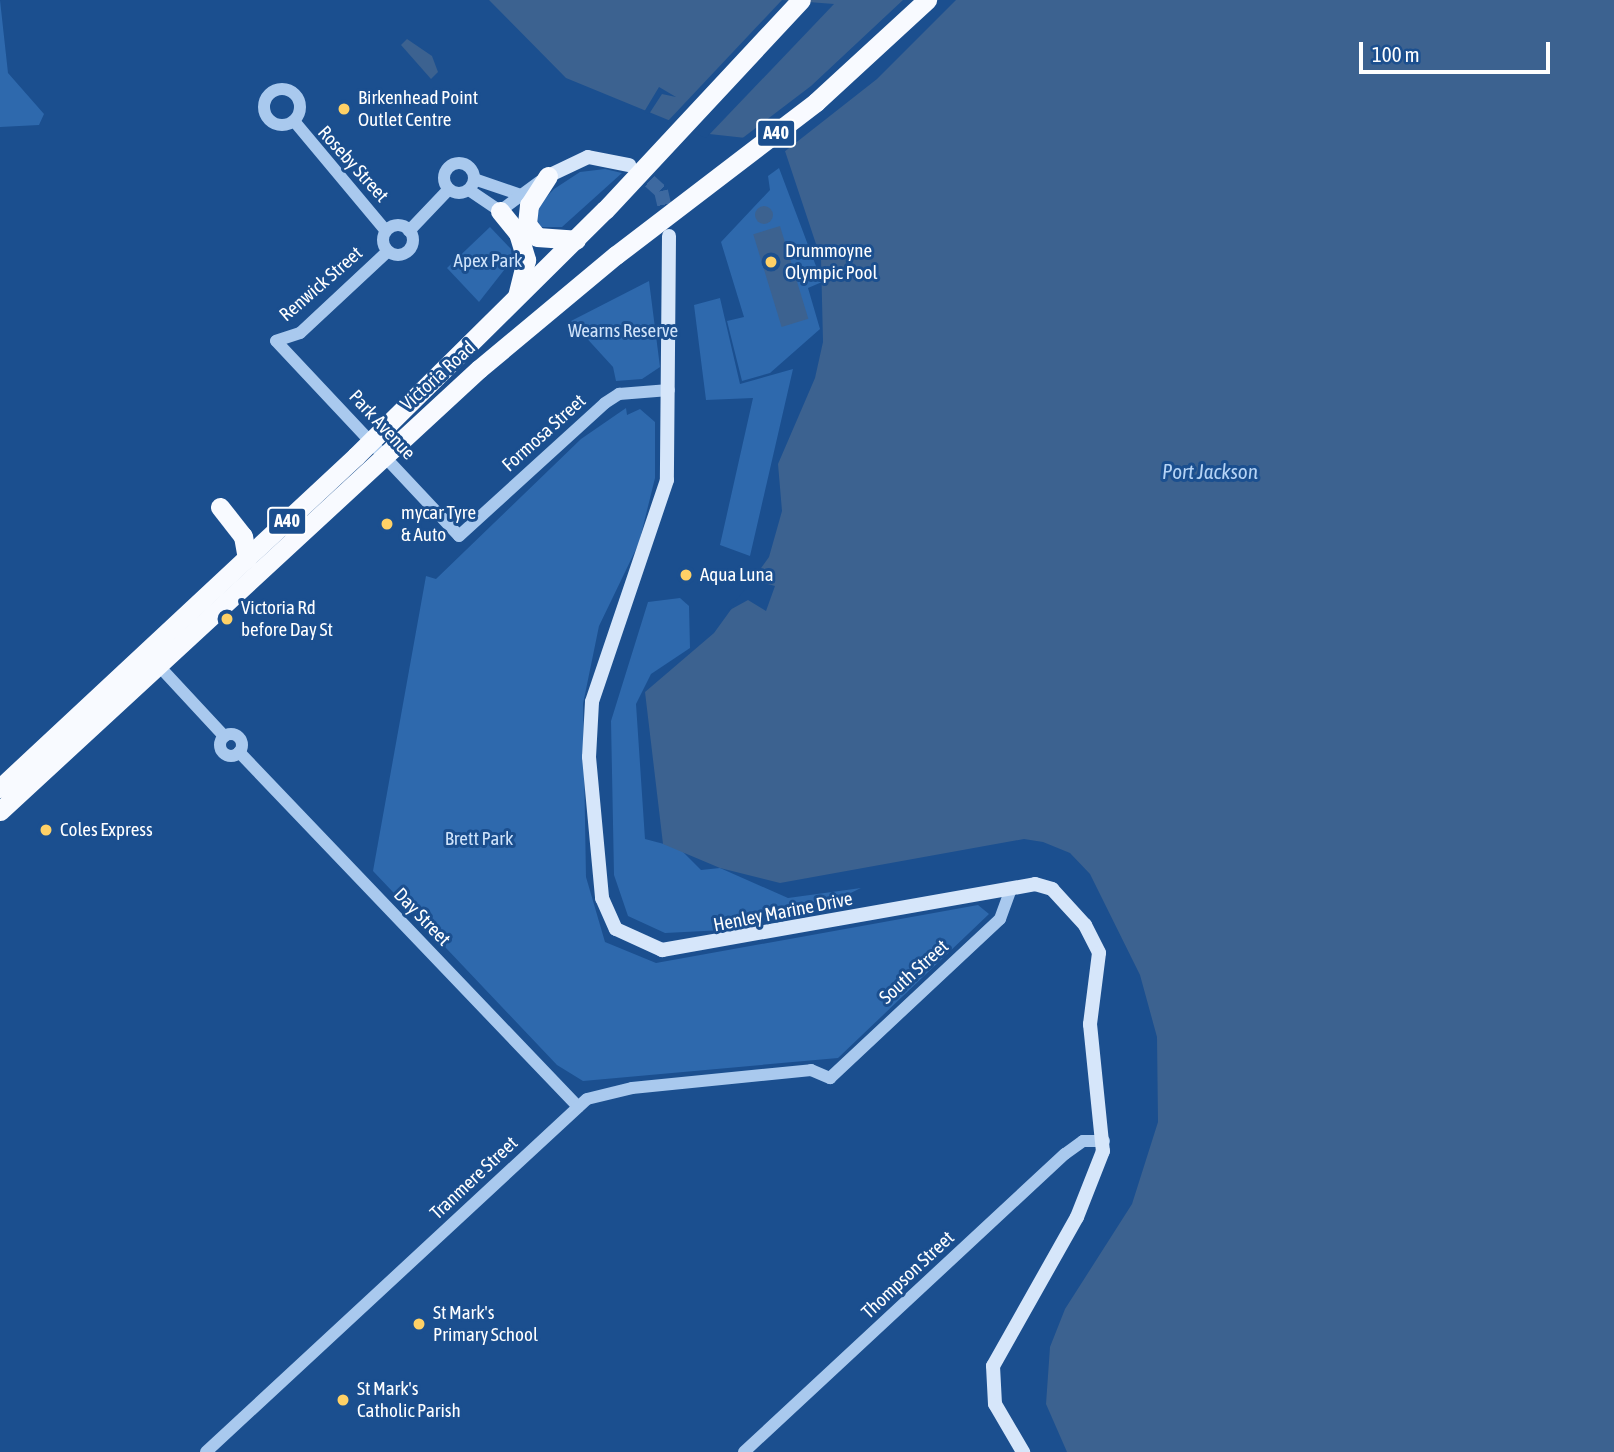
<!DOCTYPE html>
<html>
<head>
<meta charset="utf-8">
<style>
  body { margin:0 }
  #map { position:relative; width:1614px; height:1452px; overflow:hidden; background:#1b4f8f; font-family:"Asap Condensed",sans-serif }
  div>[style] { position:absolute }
  .green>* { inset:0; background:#2e69ad }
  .water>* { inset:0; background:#3c6290; transform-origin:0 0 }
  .round { border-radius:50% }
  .pier>* { inset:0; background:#1b4f8f }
  .secondary-tunnel>* { height:14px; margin-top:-7px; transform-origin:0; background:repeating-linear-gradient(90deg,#3d69a0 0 14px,transparent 0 21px) }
  .tertiary>* { height:12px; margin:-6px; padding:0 6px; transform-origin:6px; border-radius:6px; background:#a9c9ee }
  .tertiary>.ring { margin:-6px; padding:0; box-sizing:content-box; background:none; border:12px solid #a9c9ee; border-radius:50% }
  .secondary>* { height:14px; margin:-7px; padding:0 7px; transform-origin:7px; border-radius:7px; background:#d6e6fa }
  .trunk>* { height:19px; margin:-9.5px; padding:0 9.5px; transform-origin:9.5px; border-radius:9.5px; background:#f8faff }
  .trunk-bridge>* { height:19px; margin:-9.5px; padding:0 9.5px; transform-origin:9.5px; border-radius:9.5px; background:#f8faff }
  .dots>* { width:19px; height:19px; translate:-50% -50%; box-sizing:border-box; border:4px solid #1b4f8f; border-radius:50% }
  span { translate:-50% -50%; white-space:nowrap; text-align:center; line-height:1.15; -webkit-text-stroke:6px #1b4f8f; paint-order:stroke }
  .shield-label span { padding:2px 5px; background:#1b4f8f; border:2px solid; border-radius:5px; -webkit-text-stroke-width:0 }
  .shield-label { font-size:18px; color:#fff; font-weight:700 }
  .poi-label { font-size:19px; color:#fff }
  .left { translate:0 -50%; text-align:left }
  .street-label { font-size:19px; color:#fff }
  .park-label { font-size:19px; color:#cfe3fa }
  .water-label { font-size:21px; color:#b5d3f5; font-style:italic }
  .scale { position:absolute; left:1359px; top:42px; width:191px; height:32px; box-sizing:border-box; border:4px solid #fff; border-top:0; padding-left:9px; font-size:21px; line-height:24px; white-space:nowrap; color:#fff; -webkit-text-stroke:5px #1b4f8f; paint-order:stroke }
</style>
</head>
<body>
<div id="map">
  <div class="green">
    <div style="clip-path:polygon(0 0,8px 73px,44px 114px,39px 125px,0 127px)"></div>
    <div style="clip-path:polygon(779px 168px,822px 282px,808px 288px,820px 329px,770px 373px,742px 381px,727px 321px,744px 317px,721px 242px,770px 190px,768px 176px)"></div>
    <div style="clip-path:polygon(605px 169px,622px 173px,562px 227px,539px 227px,536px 208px,554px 189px,580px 172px)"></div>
    <div style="clip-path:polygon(490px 227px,511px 249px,512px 260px,479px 302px,447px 268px)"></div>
    <div style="clip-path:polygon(649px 281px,660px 367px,642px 379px,616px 381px,613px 367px,571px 321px)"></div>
    <div style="clip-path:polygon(720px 298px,740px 384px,793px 369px,750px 556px,720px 545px,753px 398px,706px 400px,694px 305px)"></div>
    <div style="clip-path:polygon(626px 408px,627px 415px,640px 409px,655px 422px,655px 478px,639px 543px,599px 626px,583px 704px,586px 877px,605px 942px,656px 963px,978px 905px,989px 914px,838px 1058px,583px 1081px,557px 1065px,373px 871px,426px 576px,436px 579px,581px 439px)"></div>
    <div style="clip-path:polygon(680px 598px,689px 606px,690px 648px,651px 674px,636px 704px,645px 839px,679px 848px,701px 870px,720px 868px,788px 898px,861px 888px,832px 902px,724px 930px,665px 933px,628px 916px,614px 875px,611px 721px,648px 602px)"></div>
  </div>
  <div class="water">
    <div style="clip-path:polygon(489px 0,1614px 0,1614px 1452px,1067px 1452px,1046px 1404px,1050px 1347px,1065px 1309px,1132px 1204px,1158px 1122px,1157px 1037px,1140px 975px,1090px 874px,1070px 853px,1043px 842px,1024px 839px,780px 883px,720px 868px,663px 844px,645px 692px,714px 633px,769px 557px,782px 511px,778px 464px,815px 378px,823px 342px,821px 259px,782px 142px,700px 133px,566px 78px)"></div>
    <div style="clip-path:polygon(407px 39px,432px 56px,438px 72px,431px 79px,401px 45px)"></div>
    <div class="round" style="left:755px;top:206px;width:18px;height:18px"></div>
    <div style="left:780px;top:226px;width:97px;height:28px;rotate:73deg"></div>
  </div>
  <div class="pier">
    <div style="clip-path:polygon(782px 0,834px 4px,706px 138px,667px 122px)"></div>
    <div style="clip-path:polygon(903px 0,956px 0,877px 79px,784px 152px,767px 140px,740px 140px,811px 86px)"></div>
    <div style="clip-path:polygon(659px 87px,676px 97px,662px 94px,649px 114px,644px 112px)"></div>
    <div style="clip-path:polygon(752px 580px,775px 586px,766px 611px,748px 600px,728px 611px)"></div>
  </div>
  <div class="secondary-tunnel">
    <div style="left:634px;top:167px;width:36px;rotate:42deg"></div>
    <div style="left:661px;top:191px;width:31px;rotate:77deg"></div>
  </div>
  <div class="tertiary">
    <div class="ring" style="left:264px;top:89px;width:24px;height:24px"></div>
    <div style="left:294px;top:121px;width:143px;rotate:50.1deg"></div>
    <div class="ring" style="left:444px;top:163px;width:18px;height:18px"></div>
    <div style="left:474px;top:179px;width:50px;rotate:18.8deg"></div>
    <div style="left:469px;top:190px;width:37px;rotate:34deg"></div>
    <div style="left:500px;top:211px;width:49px;rotate:-36.6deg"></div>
    <div class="ring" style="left:383px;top:225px;width:18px;height:18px"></div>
    <div style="left:409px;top:231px;width:58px;rotate:-46.4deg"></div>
    <div style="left:388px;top:251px;width:120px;rotate:137deg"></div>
    <div style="left:300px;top:333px;width:25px;rotate:162deg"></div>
    <div style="left:276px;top:341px;width:267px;rotate:46.8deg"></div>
    <div style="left:459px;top:536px;width:197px;rotate:-42.3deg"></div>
    <div style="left:605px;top:403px;width:17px;rotate:-33deg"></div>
    <div style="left:619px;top:394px;width:50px;rotate:-4.6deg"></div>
    <div style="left:159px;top:666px;width:96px;rotate:47.1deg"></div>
    <div class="ring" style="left:220px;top:734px;width:10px;height:10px"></div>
    <div style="left:239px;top:752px;width:491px;rotate:46.3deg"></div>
    <div style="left:206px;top:1452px;width:519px;rotate:-42.82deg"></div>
    <div style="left:587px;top:1099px;width:46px;rotate:-13.7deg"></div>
    <div style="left:632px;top:1088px;width:180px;rotate:-5.7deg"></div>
    <div style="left:811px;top:1070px;width:21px;rotate:23deg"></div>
    <div style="left:830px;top:1078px;width:233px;rotate:-43.1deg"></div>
    <div style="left:1000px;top:919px;width:33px;rotate:-70deg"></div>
    <div style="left:744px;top:1452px;width:438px;rotate:-42.9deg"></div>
    <div style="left:1065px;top:1154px;width:22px;rotate:-36deg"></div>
    <div style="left:1083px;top:1141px;width:21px"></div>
  </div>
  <div class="secondary">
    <div style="left:548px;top:176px;width:44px;rotate:-25.4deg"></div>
    <div style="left:588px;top:157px;width:42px;rotate:11deg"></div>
    <div style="left:669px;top:236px;width:244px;rotate:90.5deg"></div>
    <div style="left:667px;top:480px;width:234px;rotate:108.7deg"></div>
    <div style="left:592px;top:702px;width:55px;rotate:93.1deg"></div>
    <div style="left:589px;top:757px;width:142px;rotate:84.7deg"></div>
    <div style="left:602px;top:898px;width:34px;rotate:66deg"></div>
    <div style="left:616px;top:929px;width:51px;rotate:24.5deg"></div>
    <div style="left:662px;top:950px;width:379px;rotate:-10deg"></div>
    <div style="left:1035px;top:884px;width:18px;rotate:16deg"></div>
    <div style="left:1052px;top:889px;width:49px;rotate:47.5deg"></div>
    <div style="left:1085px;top:925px;width:31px;rotate:63deg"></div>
    <div style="left:1099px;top:953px;width:72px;rotate:97.2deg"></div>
    <div style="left:1090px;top:1024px;width:128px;rotate:84.2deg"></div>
    <div style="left:1103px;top:1151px;width:71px;rotate:111.5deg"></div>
    <div style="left:1077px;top:1217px;width:171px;rotate:119.4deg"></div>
    <div style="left:993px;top:1366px;width:38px;rotate:87deg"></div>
    <div style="left:995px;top:1404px;width:56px;rotate:59.7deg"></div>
  </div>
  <div class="trunk">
    <div style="left:548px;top:176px;width:35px;rotate:123deg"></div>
    <div style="left:529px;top:205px;width:19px;rotate:96deg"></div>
    <div style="left:527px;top:224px;width:16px;rotate:52deg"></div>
    <div style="left:537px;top:237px;width:39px;rotate:4deg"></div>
    <div style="left:500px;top:211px;width:28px;rotate:51deg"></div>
    <div style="left:518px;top:233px;width:28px;rotate:73deg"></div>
    <div style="left:526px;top:260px;width:36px;rotate:104deg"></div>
    <div style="left:220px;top:507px;width:37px;rotate:52deg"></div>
    <div style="left:243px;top:536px;width:23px;rotate:80deg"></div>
    <div style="left:0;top:788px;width:487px;rotate:-43deg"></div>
    <div style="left:356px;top:456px;width:350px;rotate:-44.7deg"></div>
    <div style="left:0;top:811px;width:652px;rotate:-42.7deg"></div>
    <div style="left:479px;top:369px;width:178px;rotate:-39.8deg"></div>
  </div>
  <div class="trunk-bridge">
    <div style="left:605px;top:210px;width:287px;rotate:-47deg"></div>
    <div style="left:616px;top:255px;width:252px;rotate:-37.4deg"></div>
    <div style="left:816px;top:102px;width:151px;rotate:-42.6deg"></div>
  </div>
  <div class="dots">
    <div style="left:344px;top:109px;background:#ffd166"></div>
    <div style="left:771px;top:262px;background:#ffd166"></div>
    <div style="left:387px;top:524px;background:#ffd166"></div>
    <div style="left:686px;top:575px;background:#ffd166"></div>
    <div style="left:227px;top:619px;background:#ffd166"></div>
    <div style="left:46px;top:830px;background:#ffd166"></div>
    <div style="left:419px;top:1324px;background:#ffd166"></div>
    <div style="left:343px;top:1400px;background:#ffd166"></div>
  </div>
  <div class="shield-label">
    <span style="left:776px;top:133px">A40</span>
    <span style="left:287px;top:521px">A40</span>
  </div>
  <div class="poi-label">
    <span class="left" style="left:358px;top:109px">Birkenhead Point<br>Outlet Centre</span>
    <span class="left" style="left:785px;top:262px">Drummoyne<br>Olympic Pool</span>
    <span class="left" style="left:401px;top:524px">mycar Tyre<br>&amp; Auto</span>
    <span class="left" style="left:700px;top:575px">Aqua Luna</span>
    <span class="left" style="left:241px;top:619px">Victoria Rd<br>before Day St</span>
    <span class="left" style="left:60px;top:830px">Coles Express</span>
    <span class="left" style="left:433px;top:1324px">St Mark's<br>Primary School</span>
    <span class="left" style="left:357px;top:1400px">St Mark's<br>Catholic Parish</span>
  </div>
  <div class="street-label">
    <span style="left:353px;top:164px;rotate:48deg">Roseby Street</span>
    <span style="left:321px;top:284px;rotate:-41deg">Renwick Street</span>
    <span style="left:438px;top:376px;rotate:-42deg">Victoria Road</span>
    <span style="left:382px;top:425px;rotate:47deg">Park Avenue</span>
    <span style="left:544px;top:433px;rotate:-42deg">Formosa Street</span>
    <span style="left:783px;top:912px;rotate:-11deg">Henley Marine Drive</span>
    <span style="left:422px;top:917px;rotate:46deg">Day Street</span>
    <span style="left:914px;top:972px;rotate:-42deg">South Street</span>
    <span style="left:474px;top:1178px;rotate:-43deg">Tranmere Street</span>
    <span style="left:908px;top:1275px;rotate:-43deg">Thompson Street</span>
  </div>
  <div class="park-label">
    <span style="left:488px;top:261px">Apex Park</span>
    <span style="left:623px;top:331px">Wearns Reserve</span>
    <span style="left:479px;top:839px">Brett Park</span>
  </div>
  <div class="water-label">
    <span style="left:1210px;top:471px">Port Jackson</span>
  </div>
  <div class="scale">100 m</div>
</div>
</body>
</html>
